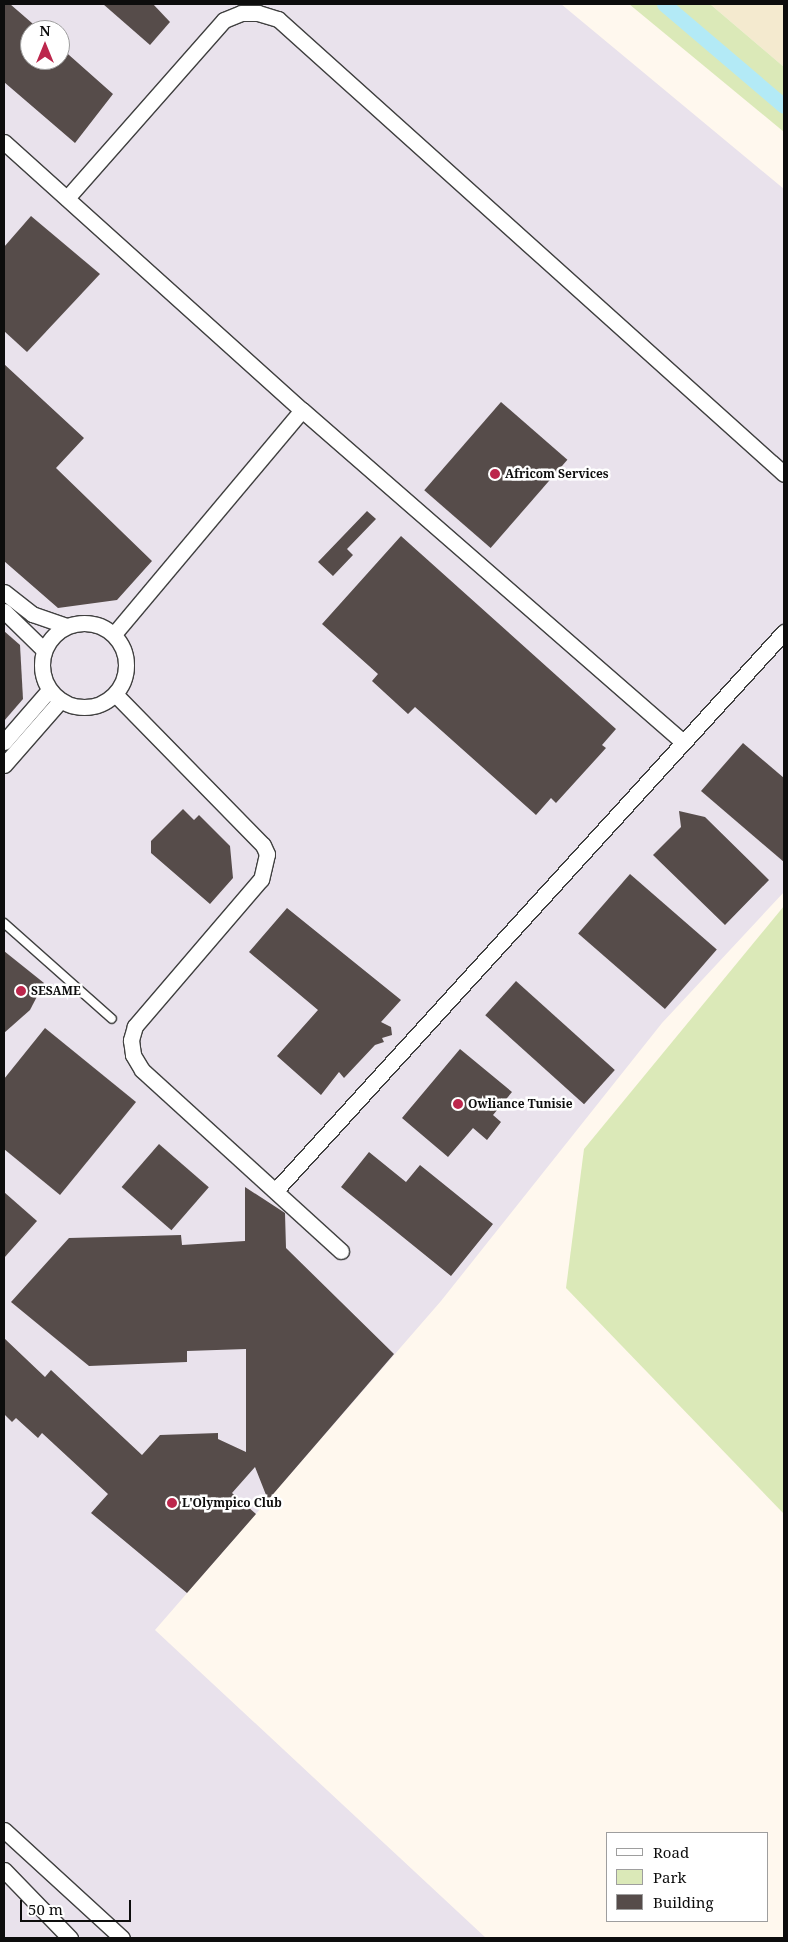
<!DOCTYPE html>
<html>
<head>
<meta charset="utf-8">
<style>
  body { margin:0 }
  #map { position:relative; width:788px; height:1942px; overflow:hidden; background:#fff8ee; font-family:"Noto Serif",serif }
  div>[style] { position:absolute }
  .industrial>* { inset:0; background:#e9e2ec }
  .farmland>* { inset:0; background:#f4eacf }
  .green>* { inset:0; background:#dbe9b8 }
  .canal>* { height:15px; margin:-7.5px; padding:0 7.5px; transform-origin:7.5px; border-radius:7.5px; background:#b3eaf6 }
  .building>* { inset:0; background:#564c4a; transform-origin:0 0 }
  .roads { filter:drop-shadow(1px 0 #404040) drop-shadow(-1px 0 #404040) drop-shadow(0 1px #404040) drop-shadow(0 -1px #404040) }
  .service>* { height:8px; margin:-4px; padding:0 4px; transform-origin:4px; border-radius:4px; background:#fff }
  .minor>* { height:15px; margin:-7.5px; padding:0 7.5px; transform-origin:7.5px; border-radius:7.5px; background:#fff }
  .minor>.ring { margin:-7.5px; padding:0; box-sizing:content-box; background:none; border:15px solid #fff; border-radius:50% }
  .dots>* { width:14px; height:14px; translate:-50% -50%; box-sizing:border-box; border:2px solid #fff; border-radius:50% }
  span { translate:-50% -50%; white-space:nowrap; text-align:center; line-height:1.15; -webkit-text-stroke:5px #fff; paint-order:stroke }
  .poi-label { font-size:12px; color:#0d0d0d; font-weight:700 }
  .left { translate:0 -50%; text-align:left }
  .frame { position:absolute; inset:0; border:5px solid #0d0d0d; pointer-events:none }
  .legend { position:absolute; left:606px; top:1832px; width:162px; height:90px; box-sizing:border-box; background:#fff; border:1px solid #9e9e9e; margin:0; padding:6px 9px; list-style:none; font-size:15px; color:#0d0d0d }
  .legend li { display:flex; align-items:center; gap:10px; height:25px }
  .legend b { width:25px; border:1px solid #9e9e9e }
  .north { position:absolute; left:20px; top:20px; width:50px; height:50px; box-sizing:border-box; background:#fff; border:1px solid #9e9e9e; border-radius:50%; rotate:0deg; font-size:14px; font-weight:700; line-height:20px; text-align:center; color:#0d0d0d }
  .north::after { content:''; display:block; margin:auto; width:18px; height:22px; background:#bc274c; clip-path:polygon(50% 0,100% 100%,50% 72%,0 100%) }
  .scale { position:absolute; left:20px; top:1900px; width:111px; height:22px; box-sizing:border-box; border:2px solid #0d0d0d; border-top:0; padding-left:6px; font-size:15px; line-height:18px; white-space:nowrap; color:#0d0d0d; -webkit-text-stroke:4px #fff; paint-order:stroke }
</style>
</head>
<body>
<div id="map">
  <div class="industrial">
    <div style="clip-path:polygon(evenodd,4px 4px,561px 4px,784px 189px,784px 892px,662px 1023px,441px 1301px,155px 1630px,486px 1938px,4px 1938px,4px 4px,30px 30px,60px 30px,60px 60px,30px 60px,30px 30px)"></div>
  </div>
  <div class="farmland">
    <div style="clip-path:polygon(710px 4px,784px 4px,784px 67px)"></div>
  </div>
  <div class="green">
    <div style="clip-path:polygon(629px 4px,710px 4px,784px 67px,784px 132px)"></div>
    <div style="clip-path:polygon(784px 906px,784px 1514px,566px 1288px,584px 1149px)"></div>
  </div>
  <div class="canal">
    <div style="left:664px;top:4px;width:157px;rotate:40.4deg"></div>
  </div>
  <div class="building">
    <div style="clip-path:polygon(4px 4px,10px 4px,40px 30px,30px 30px,30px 60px,60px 60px,60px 47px,113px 94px,75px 143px,4px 82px)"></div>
    <div style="clip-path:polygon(103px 4px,153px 4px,170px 22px,150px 45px)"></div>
    <div style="clip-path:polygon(31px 216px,100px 274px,27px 352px,4px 331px,4px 247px)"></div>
    <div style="clip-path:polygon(4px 364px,84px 438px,56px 468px,152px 561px,117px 600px,58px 608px,4px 561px)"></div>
    <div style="left:501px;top:402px;width:88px;height:117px;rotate:41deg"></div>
    <div style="clip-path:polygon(367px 511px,376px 519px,347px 549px,353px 555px,333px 576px,318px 562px)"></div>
    <div style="clip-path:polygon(401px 536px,616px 729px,602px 745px,606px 748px,556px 803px,551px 798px,536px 815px,415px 707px,408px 714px,372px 681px,378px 674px,322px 624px)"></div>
    <div style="clip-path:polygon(4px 631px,20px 645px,23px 699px,4px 721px)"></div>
    <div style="clip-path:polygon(743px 743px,784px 778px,784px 862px,701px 791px)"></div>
    <div style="clip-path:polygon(183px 809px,194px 820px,199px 815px,230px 846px,233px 878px,210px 904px,151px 853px,151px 841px)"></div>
    <div style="clip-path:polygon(679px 811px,705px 817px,769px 880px,725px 925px,653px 855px,681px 827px)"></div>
    <div style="left:630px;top:874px;width:115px;height:79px;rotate:41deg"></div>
    <div style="clip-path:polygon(287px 908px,401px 1000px,381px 1022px,391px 1027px,392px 1035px,382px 1038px,384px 1042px,375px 1045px,344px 1078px,339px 1072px,321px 1095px,277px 1056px,318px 1010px,249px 952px)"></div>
    <div style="clip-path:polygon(4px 951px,44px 983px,30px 1010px,4px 1033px)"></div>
    <div style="left:516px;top:981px;width:133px;height:46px;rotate:42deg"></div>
    <div style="clip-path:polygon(45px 1028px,136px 1102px,60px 1195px,4px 1149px,4px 1079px)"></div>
    <div style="clip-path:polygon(460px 1049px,512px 1092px,493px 1115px,501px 1122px,487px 1140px,473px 1128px,448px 1157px,402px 1118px)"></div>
    <div style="left:159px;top:1144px;width:66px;height:57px;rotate:41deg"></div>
    <div style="clip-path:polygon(369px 1152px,406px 1182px,420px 1165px,493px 1224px,451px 1276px,341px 1187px)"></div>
    <div style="clip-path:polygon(245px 1187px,285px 1213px,286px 1248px,394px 1354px,268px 1500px,255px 1467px,232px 1493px,256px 1514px,187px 1593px,91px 1513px,108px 1494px,42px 1433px,38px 1438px,16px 1418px,12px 1422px,4px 1414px,4px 1338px,45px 1377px,51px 1370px,142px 1455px,160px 1435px,218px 1433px,218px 1439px,246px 1452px,246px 1349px,187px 1351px,187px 1362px,89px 1366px,11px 1302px,69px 1238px,181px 1235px,182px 1245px,245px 1241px)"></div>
    <div style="clip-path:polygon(4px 1192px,37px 1221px,4px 1258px)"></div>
  </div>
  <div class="roads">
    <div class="service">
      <div style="left:4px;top:923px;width:144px;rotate:41.6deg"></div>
    </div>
    <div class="minor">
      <div style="left:4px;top:142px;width:401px;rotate:42deg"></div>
      <div style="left:302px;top:410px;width:505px;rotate:41.07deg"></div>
      <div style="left:67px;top:198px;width:237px;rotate:-48.6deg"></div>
      <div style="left:224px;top:20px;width:18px;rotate:-22deg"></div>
      <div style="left:241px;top:13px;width:17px"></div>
      <div style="left:258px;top:13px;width:21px;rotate:17deg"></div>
      <div style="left:278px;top:19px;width:680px;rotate:41.96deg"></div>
      <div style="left:4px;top:592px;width:36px;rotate:38deg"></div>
      <div style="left:32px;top:614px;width:36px;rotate:19deg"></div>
      <div style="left:4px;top:611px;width:56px;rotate:44.3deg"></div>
      <div class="ring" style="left:42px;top:623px;width:69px;height:69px"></div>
      <div style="left:114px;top:634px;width:292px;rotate:-50deg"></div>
      <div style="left:115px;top:694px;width:211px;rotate:45.6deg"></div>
      <div style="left:263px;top:845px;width:10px;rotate:66deg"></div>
      <div style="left:267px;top:854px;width:26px;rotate:103deg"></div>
      <div style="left:261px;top:879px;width:194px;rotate:130.6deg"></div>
      <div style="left:135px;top:1026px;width:15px;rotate:106deg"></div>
      <div style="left:131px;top:1040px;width:15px;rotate:82deg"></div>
      <div style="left:133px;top:1055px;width:17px;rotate:59deg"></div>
      <div style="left:142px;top:1070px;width:269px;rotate:42.3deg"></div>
      <div style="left:4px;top:742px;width:69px;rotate:-49.1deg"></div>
      <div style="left:4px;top:765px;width:86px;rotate:-48.8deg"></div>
      <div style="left:276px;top:1190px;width:755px;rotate:-47.69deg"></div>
      <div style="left:4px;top:1830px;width:160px;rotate:42.5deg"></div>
      <div style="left:4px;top:1870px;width:95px;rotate:45.9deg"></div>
    </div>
  </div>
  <div class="dots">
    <div style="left:495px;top:474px;background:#bc274c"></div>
    <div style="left:21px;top:991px;background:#bc274c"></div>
    <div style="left:458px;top:1104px;background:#bc274c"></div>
    <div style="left:172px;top:1503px;background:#bc274c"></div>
  </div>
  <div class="poi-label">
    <span class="left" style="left:505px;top:474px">Africom Services</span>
    <span class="left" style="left:31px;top:991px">SESAME</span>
    <span class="left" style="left:468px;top:1104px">Owliance Tunisie</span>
    <span class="left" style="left:182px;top:1503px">L'Olympico Club</span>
  </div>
  <div class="frame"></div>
  <ul class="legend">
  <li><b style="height:6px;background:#fff"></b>Road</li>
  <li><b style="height:14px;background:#dbe9b8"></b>Park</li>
  <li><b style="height:14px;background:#564c4a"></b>Building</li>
  </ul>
  <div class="north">N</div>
  <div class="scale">50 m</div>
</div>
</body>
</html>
